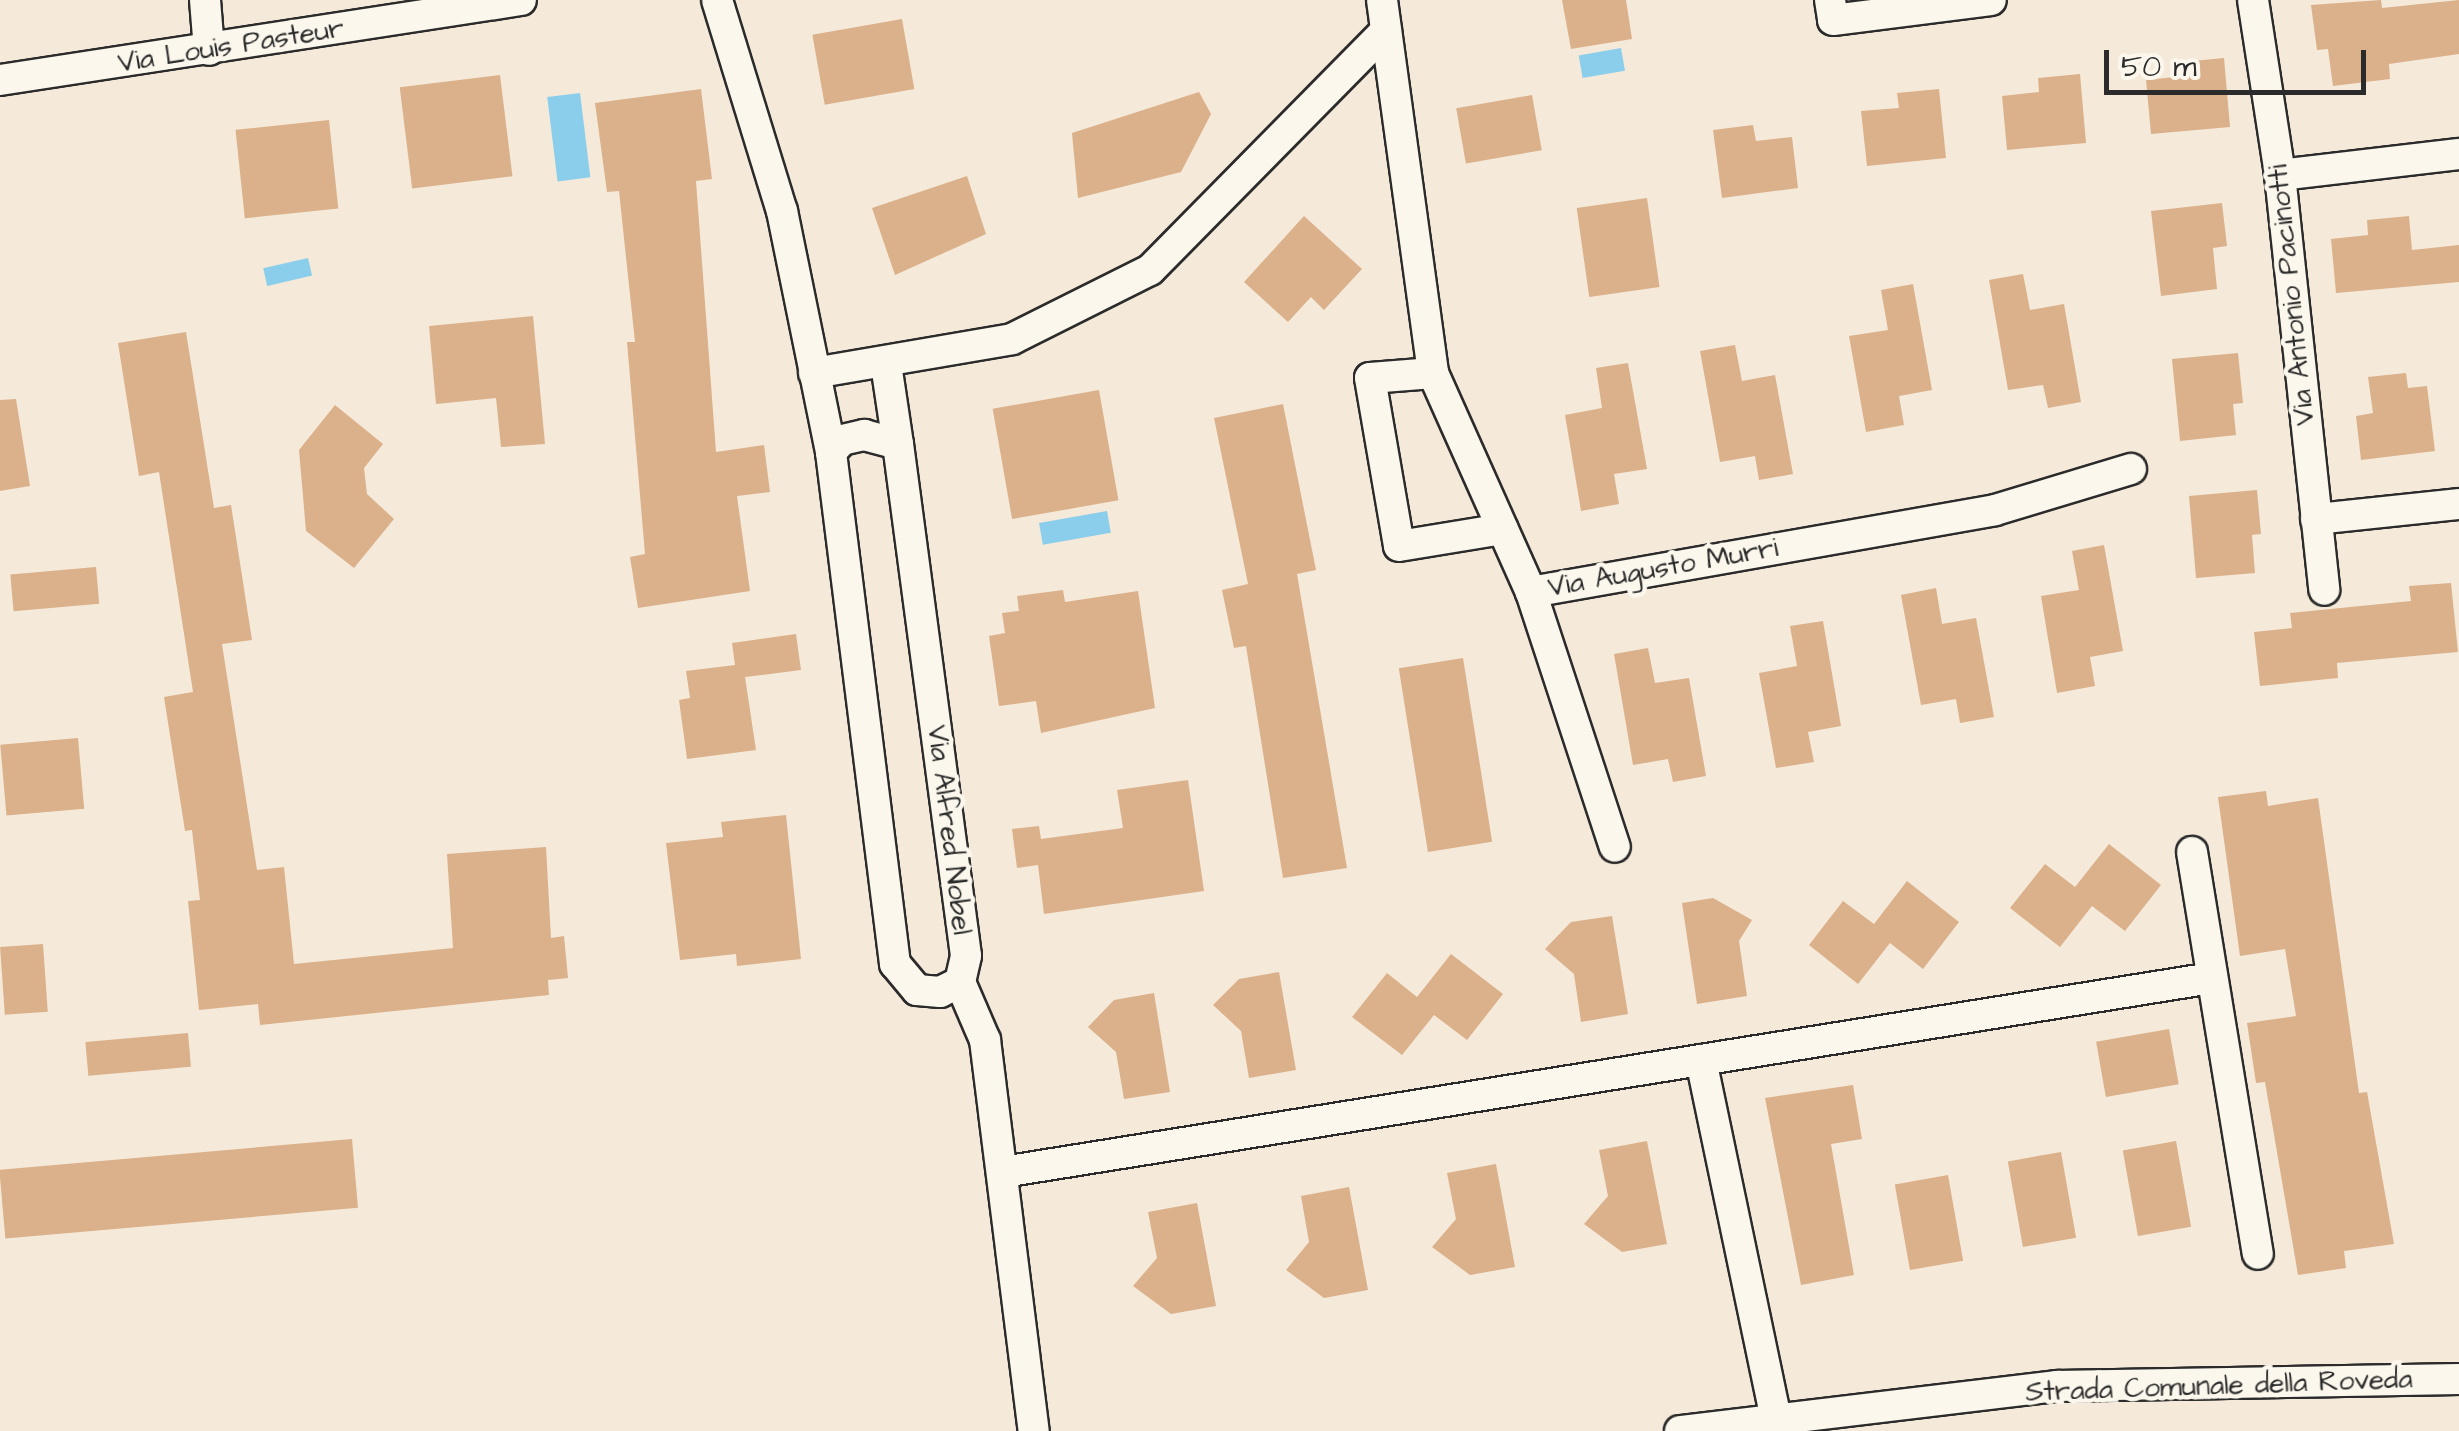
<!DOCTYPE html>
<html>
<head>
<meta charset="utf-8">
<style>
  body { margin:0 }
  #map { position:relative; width:2459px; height:1431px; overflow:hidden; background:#f5e9d9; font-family:"Architects Daughter",sans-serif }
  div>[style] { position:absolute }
  .water>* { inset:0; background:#8bceec; transform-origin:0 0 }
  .building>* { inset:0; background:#dbb18b; transform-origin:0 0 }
  .roads { filter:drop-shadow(2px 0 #2b2b2b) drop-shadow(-2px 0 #2b2b2b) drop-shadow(0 2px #2b2b2b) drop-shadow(0 -2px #2b2b2b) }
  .street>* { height:30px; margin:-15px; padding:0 15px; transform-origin:15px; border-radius:15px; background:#fbf7ec }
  span { translate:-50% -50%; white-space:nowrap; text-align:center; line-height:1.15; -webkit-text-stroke:9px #fbf7ec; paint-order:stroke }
  .street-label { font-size:28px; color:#2b2b2b }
  .scale { position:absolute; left:2104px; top:50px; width:262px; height:45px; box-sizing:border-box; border:5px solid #2b2b2b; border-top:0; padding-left:12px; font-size:30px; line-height:35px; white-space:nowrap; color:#2b2b2b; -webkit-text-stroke:8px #fbf7ec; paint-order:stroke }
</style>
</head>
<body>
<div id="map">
  <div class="water">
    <div style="left:1621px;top:48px;width:23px;height:43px;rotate:80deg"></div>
    <div style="left:580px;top:93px;width:85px;height:33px;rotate:83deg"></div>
    <div style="left:308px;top:258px;width:18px;height:46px;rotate:77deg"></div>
    <div style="left:1107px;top:511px;width:22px;height:69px;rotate:80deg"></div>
  </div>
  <div class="building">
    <div style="clip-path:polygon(1562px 0,1626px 0,1632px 39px,1571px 49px)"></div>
    <div style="clip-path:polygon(2381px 0,2382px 8px,2459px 0,2459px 54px,2389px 64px,2390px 79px,2333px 86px,2328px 49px,2317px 50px,2311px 5px)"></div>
    <div style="left:902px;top:19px;width:71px;height:91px;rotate:80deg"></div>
    <div style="clip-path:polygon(2224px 58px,2230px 127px,2151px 134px,2146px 80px,2184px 76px,2182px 62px)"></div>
    <div style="clip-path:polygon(2080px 74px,2086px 143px,2007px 150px,2002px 96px,2039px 92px,2038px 78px)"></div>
    <div style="left:500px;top:75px;width:102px;height:101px;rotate:83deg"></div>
    <div style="clip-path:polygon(701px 89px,712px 179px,696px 181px,716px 452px,764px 445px,770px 492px,737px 496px,750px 591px,638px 608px,630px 557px,645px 554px,627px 342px,635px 342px,619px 191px,607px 192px,595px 103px)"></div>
    <div style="clip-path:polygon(1939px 89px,1946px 158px,1867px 166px,1861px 111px,1899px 108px,1897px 93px)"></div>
    <div style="clip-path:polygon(1199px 92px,1211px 114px,1181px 172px,1078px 198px,1072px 133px)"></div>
    <div style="left:1532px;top:95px;width:56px;height:77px;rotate:80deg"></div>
    <div style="left:329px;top:120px;width:89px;height:94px;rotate:84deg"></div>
    <div style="clip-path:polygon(1753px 125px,1756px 141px,1792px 137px,1798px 188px,1722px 198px,1713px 130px)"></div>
    <div style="clip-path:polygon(967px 176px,986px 234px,895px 275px,872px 208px)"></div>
    <div style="left:1647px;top:198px;width:90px;height:71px;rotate:82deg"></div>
    <div style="clip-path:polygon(2222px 203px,2227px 246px,2213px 248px,2217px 289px,2161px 296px,2151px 211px)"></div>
    <div style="clip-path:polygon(1304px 216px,1362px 269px,1324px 310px,1311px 297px,1288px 322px,1244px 282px)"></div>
    <div style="clip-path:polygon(2409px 216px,2412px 250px,2459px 245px,2459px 282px,2336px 293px,2331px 239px,2368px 235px,2367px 220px)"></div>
    <div style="clip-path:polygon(2023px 274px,2030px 310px,2064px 304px,2081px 402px,2048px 408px,2043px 385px,2008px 390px,1989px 280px)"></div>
    <div style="clip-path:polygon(1913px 284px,1932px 390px,1899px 396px,1904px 425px,1866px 432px,1849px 336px,1888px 330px,1881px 290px)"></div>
    <div style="clip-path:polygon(533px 316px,545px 444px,501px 447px,496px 398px,436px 404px,429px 326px)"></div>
    <div style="clip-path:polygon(186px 332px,214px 508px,231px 505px,252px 640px,222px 644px,257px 870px,284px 867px,294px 964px,453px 948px,447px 854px,546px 847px,551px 938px,564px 936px,568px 978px,548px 980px,549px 995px,260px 1025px,258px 1004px,199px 1010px,188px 901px,200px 900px,192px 830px,185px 831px,164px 697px,193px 692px,159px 472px,139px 476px,118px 343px)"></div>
    <div style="clip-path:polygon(1735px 345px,1742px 381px,1775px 375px,1793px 474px,1759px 480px,1755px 456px,1720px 462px,1700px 351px)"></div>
    <div style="clip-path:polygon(2238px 353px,2243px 403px,2233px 404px,2236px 435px,2180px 441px,2172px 359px)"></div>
    <div style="clip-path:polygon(1628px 363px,1647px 469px,1614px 474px,1619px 504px,1581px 511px,1565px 415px,1602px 408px,1596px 368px)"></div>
    <div style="clip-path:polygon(2406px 373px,2408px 388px,2427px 386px,2435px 451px,2361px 460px,2356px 416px,2373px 413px,2368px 377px)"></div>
    <div style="left:1099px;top:390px;width:112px;height:108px;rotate:80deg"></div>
    <div style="clip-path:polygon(16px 399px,30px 486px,0 491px,0 400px)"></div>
    <div style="clip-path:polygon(1283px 404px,1316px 570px,1297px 574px,1347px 868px,1283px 878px,1246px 646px,1234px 648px,1222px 590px,1248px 584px,1214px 418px)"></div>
    <div style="clip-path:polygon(335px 405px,383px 444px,364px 468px,367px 494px,394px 519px,354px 568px,306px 531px,299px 450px)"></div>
    <div style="clip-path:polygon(2257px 490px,2261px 534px,2252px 535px,2255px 573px,2196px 578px,2189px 496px)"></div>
    <div style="clip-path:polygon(2104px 545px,2123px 651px,2090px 657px,2095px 686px,2057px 693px,2041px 596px,2079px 590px,2072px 551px)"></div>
    <div style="left:96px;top:567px;width:37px;height:86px;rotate:85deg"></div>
    <div style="clip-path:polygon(2451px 583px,2458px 652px,2337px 663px,2338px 678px,2260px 686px,2254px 632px,2292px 628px,2290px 613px,2411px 601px,2409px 586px)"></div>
    <div style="clip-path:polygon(1936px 588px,1942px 624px,1976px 618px,1994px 717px,1960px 723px,1956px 699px,1921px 705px,1901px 595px)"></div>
    <div style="clip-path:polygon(1063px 590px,1065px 602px,1138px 591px,1155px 708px,1041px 733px,1036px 701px,999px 706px,989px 636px,1005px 633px,1002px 613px,1019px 611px,1017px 596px)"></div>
    <div style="clip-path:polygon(1823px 621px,1841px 726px,1808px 732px,1814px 762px,1776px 768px,1759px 673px,1797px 666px,1790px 626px)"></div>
    <div style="clip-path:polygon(796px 634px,801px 670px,745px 677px,756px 750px,687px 759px,679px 700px,690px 698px,686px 671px,735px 665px,732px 643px)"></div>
    <div style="clip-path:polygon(1648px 648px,1655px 683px,1689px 678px,1706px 776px,1673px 782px,1668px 759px,1633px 765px,1614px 654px)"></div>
    <div style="left:1463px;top:658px;width:186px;height:65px;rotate:81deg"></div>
    <div style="left:78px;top:738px;width:71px;height:78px;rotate:85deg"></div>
    <div style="clip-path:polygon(1188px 780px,1204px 891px,1044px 914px,1038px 865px,1017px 868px,1012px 829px,1039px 826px,1041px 839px,1123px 828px,1117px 790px)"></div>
    <div style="clip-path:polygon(2266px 791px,2268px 806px,2318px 798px,2359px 1093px,2367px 1092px,2394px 1244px,2344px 1251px,2346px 1268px,2298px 1275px,2265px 1082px,2256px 1083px,2247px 1023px,2296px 1016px,2285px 949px,2240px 956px,2218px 797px)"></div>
    <div style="clip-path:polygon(786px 815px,801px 959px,737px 966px,736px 954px,680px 960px,666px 843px,723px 837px,721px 822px)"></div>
    <div style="clip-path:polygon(2109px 844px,2161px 885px,2125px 931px,2092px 906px,2060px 947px,2010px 908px,2045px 864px,2075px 887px)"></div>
    <div style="clip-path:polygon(1907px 881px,1959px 922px,1923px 969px,1890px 943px,1858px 984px,1809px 945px,1843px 901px,1874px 924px)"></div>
    <div style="clip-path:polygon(1713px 898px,1752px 920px,1739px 941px,1747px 996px,1697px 1004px,1682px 903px)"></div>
    <div style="clip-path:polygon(1612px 916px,1628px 1014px,1581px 1022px,1574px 974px,1545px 949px,1571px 922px)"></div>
    <div style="left:43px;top:944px;width:68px;height:43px;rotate:86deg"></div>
    <div style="clip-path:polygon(1451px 954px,1503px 994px,1467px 1040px,1434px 1015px,1402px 1055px,1352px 1017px,1387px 973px,1417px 997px)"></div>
    <div style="clip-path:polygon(1279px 972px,1296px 1070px,1249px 1078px,1241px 1031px,1213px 1005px,1239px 979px)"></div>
    <div style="clip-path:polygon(1154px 993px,1170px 1092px,1124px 1099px,1116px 1052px,1088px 1027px,1114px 1000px)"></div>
    <div style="left:2169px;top:1029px;width:56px;height:74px;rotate:80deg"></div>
    <div style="left:188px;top:1033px;width:34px;height:103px;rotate:85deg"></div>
    <div style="clip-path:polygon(1853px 1085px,1862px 1139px,1831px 1144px,1854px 1275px,1801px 1285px,1765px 1098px)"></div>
    <div style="left:352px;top:1139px;width:69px;height:354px;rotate:85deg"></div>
    <div style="clip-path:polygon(1647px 1141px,1667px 1244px,1622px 1252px,1584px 1224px,1608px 1196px,1599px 1150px)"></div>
    <div style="left:2176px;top:1141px;width:87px;height:54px;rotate:80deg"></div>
    <div style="left:2061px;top:1152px;width:87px;height:54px;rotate:80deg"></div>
    <div style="clip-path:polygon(1496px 1164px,1515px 1267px,1470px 1275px,1432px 1247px,1456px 1219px,1447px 1173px)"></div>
    <div style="left:1948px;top:1175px;width:87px;height:54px;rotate:80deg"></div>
    <div style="clip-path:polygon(1349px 1187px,1368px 1290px,1324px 1298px,1286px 1270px,1309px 1242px,1301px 1196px)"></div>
    <div style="clip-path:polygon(1197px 1203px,1216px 1306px,1171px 1314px,1133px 1286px,1157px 1258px,1148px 1212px)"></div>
  </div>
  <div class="roads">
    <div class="street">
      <div style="left:205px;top:0;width:50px;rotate:85.4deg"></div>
      <div style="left:717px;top:0;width:221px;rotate:72.9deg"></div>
      <div style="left:782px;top:211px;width:246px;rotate:78.5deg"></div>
      <div style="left:1382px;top:0;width:376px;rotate:82.2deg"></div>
      <div style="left:1433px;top:373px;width:240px;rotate:65.9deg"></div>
      <div style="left:1531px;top:592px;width:471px;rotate:-10deg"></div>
      <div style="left:1995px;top:510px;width:142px;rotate:-16.8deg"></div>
      <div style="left:1830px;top:0;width:20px;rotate:81deg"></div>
      <div style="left:1833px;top:20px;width:159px;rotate:-7.2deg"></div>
      <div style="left:2253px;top:0;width:177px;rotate:81.2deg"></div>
      <div style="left:2280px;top:175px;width:417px;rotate:83.9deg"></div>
      <div style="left:0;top:80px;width:527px;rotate:-8.73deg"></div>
      <div style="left:2280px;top:175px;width:180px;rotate:-6.7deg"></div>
      <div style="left:886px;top:364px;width:81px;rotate:81.5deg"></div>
      <div style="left:814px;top:373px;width:201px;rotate:-9.7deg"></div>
      <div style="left:1012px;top:339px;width:154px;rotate:-26.6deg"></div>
      <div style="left:1150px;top:270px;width:336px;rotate:-45.4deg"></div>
      <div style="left:1433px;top:373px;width:63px;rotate:175.5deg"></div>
      <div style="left:1370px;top:378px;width:170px;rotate:80.2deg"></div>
      <div style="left:1399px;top:546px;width:105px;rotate:-9.3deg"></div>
      <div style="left:864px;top:435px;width:35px;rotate:15deg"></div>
      <div style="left:898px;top:444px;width:516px;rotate:82.43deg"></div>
      <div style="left:966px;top:956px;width:27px;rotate:103deg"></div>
      <div style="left:960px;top:982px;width:22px;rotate:153deg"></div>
      <div style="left:940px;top:992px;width:23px;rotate:-175deg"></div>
      <div style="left:917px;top:990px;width:34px;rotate:-130deg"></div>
      <div style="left:895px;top:964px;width:516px;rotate:-97.13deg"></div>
      <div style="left:831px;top:452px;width:16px;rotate:-47deg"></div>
      <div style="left:842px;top:440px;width:23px;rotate:-13deg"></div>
      <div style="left:2316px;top:519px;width:144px;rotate:-6deg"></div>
      <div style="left:1531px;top:592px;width:268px;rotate:71.8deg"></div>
      <div style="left:2192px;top:852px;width:407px;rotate:80.7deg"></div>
      <div style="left:960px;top:982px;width:63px;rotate:66.7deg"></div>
      <div style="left:985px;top:1040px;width:394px;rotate:82.9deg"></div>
      <div style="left:1701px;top:1060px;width:368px;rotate:78.2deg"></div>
      <div style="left:1003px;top:1172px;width:1224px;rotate:-9.12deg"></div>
      <div style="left:1680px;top:1431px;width:380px;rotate:-6.8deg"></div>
      <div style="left:2057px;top:1386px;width:402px;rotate:-1deg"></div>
    </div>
  </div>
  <div class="street-label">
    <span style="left:231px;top:46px;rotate:-9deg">Via Louis Pasteur</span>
    <span style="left:2292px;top:295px;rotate:-96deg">Via Antonio Pacinotti</span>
    <span style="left:1663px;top:568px;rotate:-10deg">Via Augusto Murri</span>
    <span style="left:949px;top:830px;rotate:83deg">Via Alfred Nobel</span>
    <span style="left:2219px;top:1386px;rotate:-2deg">Strada Comunale della Roveda</span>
  </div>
  <div class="scale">50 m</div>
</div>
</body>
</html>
